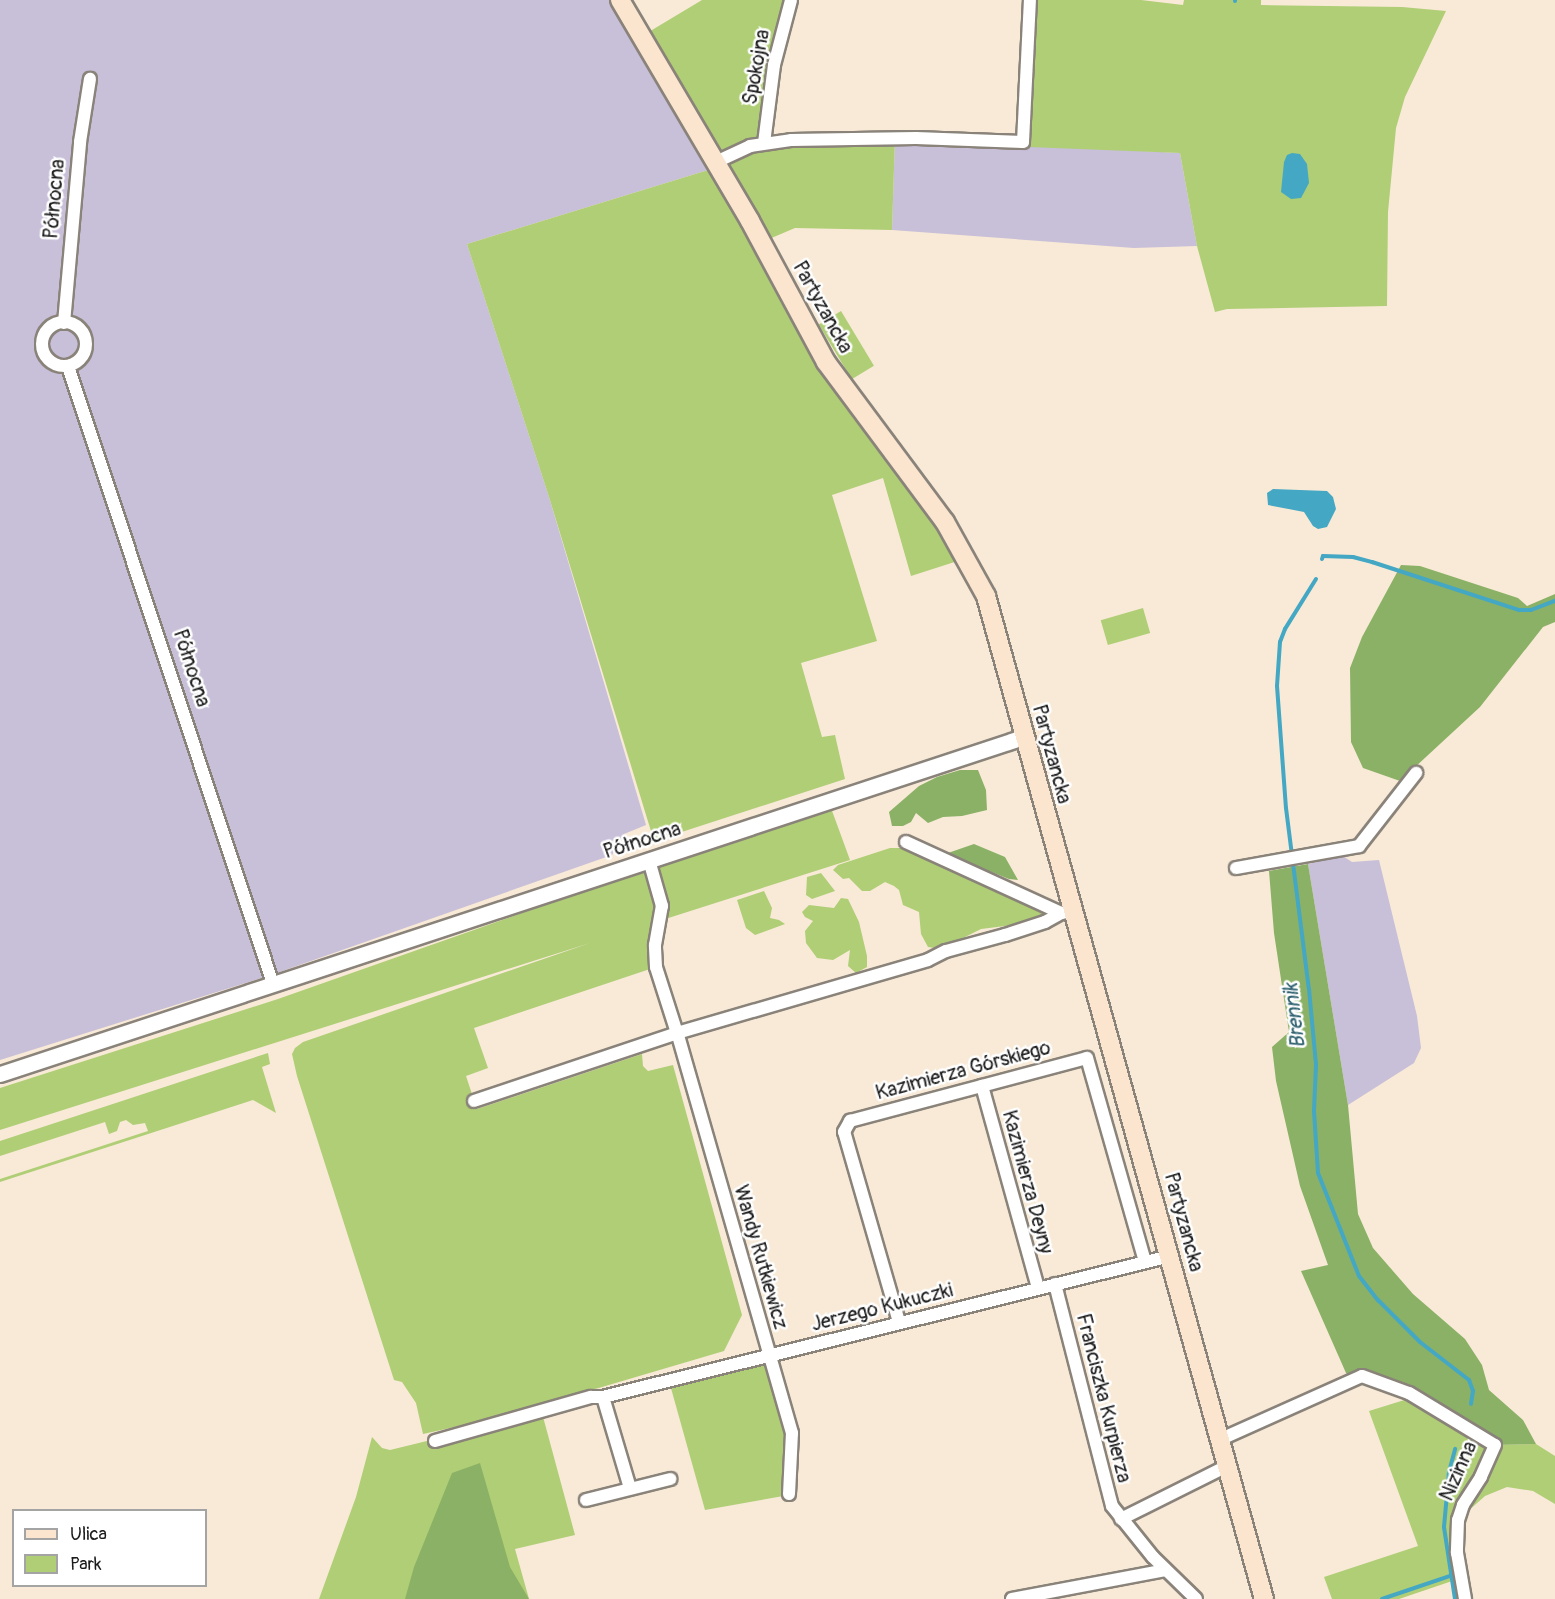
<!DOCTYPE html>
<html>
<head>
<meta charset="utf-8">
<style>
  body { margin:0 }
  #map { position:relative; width:1555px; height:1599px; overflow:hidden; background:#f8ead7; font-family:Pangolin,sans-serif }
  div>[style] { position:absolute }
  .industrial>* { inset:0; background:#c8bfd8 }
  .green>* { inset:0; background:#afce75; transform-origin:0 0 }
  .forest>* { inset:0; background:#8bb166 }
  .water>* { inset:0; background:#44a7c4 }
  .stream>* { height:4px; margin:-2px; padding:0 2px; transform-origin:2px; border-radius:2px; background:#44a7c4 }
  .roads { filter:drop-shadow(2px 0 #8a837a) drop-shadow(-2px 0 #8a837a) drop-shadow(0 2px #8a837a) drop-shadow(0 -2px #8a837a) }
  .minor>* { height:12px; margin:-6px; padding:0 6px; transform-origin:6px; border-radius:6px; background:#fff }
  .minor>.ring { margin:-6px; padding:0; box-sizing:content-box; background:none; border:12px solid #fff; border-radius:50% }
  .tertiary>* { height:15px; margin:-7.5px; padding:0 7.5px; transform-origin:7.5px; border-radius:7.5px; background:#fff }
  .secondary>* { height:18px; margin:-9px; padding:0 9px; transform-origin:9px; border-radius:9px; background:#fbe5cf }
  span { translate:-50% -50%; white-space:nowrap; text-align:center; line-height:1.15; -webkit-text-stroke:5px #fff; paint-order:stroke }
  .street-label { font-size:20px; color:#1c1c1c }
  .water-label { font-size:21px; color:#306270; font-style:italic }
  .legend { position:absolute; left:12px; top:1509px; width:195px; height:78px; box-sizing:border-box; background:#fff; border:2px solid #a4a4a4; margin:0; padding:8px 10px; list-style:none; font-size:18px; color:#1c1c1c }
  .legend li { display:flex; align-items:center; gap:12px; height:30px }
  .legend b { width:30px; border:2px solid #a4a4a4 }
</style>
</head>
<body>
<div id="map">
  <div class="industrial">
    <div style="clip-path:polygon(0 0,620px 0,718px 167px,467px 244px,549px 497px,646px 825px,624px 834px,612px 855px,271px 975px,0 1060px)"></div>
    <div style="clip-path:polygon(895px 138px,1180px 153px,1197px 246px,1134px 248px,892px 230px)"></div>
    <div style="clip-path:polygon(1343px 856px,1352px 862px,1379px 860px,1417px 1016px,1421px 1048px,1414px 1063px,1348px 1105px,1308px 864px)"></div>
  </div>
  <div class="green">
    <div style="clip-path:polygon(702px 0,791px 0,765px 142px,895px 138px,892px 230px,795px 228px,762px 242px,826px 362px,967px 558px,911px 576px,883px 478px,832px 495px,877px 641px,801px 663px,822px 737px,835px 735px,845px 779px,654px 841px,549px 497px,467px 244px,718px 167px,642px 36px)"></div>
    <div style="clip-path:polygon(1030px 0,1141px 0,1183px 5px,1184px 0,1261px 0,1261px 5px,1402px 7px,1446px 11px,1405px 97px,1396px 128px,1388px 212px,1387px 306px,1227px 309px,1215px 312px,1197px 246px,1180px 153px,1029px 147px,1023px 142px)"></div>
    <div style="left:841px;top:311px;width:64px;height:26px;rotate:59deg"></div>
    <div style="left:1143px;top:608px;width:26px;height:44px;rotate:74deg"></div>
    <div style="clip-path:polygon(831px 808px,850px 860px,659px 921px,656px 967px,474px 1028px,488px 1068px,466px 1076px,477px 1109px,642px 1054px,643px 1066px,648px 1071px,673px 1065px,742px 1315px,724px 1351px,500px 1417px,423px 1434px,416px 1403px,402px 1382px,394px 1380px,297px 1076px,292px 1054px,295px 1048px,303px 1042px,590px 943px,0 1130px,0 1088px,278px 999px,647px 869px)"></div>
    <div style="clip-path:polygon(890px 848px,910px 848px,938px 864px,966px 874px,1050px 914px,1013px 925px,981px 929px,955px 942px,935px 948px,928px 947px,921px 934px,919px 912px,903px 905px,899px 890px,894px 886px,885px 882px,870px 891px,862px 891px,849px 878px,843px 879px,833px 870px,838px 865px)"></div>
    <div style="clip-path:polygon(821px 873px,835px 891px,812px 899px,806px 895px,807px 877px)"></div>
    <div style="clip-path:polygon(764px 891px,772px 908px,770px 918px,779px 920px,785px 924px,755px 935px,746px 928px,737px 900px)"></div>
    <div style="clip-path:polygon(841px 898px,848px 899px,859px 922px,867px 956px,867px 967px,856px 973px,848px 966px,850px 950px,833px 960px,817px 958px,806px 943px,805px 931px,813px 921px,805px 917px,802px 912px,809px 905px,834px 908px)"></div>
    <div style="clip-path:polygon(268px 1053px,270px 1064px,262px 1067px,276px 1113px,253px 1100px,0 1182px,0 1179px,148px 1131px,145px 1123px,133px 1125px,126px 1120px,120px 1122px,117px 1131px,109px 1134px,105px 1122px,0 1156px,0 1141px)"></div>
    <div style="clip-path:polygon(769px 1355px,792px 1433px,789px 1495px,705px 1510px,669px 1381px)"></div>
    <div style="clip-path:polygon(1414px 1397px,1495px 1445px,1536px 1444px,1555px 1456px,1555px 1504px,1533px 1491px,1507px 1487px,1485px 1496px,1458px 1520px,1461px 1578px,1399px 1599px,1332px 1599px,1324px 1577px,1418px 1546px,1369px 1411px)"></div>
    <div style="clip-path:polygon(542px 1413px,575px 1535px,515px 1549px,529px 1599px,319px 1599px,356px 1497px,372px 1437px,382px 1448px,390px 1450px)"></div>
  </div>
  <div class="forest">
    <div style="clip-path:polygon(1401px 565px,1420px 566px,1518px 598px,1527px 606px,1555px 594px,1555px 622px,1543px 627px,1480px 707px,1400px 781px,1363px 768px,1351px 742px,1350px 668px,1362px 637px)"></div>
    <div style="clip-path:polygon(960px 770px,978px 770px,986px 790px,987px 810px,962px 816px,943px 817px,928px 823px,916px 813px,911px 822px,903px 826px,892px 826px,889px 812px,919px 786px,937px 777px)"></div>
    <div style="clip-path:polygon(974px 844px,1005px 857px,1018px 880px,1009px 879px,989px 871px,983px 873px,961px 863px,948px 853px)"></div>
    <div style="clip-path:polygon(1308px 864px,1348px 1105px,1358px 1214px,1373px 1248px,1413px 1294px,1465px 1339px,1482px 1365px,1489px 1390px,1523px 1420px,1536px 1444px,1495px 1445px,1409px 1393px,1352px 1379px,1346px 1373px,1301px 1271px,1328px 1265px,1300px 1186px,1276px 1081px,1272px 1047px,1289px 1032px,1274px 933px,1269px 871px)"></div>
    <div style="clip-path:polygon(480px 1463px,510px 1567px,529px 1599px,405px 1599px,414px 1567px,452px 1473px)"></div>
  </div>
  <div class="water">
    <div style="clip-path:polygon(1292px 153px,1300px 154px,1307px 164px,1309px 183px,1301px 198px,1291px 199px,1281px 192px,1284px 162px,1287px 155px)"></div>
    <div style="clip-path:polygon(1273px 489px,1327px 491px,1333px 497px,1336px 509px,1327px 527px,1318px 529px,1313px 526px,1304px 512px,1268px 505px,1267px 493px)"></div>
  </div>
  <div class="stream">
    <div style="left:1235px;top:1px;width:1px;rotate:-90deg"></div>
    <div style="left:1322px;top:559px;width:3px;rotate:-72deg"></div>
    <div style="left:1323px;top:556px;width:30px;rotate:2deg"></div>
    <div style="left:1353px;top:557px;width:20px;rotate:15deg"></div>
    <div style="left:1372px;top:562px;width:155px;rotate:18.1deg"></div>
    <div style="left:1519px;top:610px;width:12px"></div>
    <div style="left:1531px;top:610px;width:26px;rotate:-21deg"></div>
    <div style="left:1316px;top:579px;width:59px;rotate:121.8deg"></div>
    <div style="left:1285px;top:629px;width:14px;rotate:111deg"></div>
    <div style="left:1280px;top:642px;width:44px;rotate:93.9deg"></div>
    <div style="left:1277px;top:686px;width:122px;rotate:85.8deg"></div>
    <div style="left:1286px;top:808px;width:182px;rotate:82.8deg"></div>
    <div style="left:1309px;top:989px;width:76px;rotate:84.7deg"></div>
    <div style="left:1316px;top:1065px;width:46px;rotate:92.5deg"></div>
    <div style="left:1314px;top:1111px;width:62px;rotate:86.3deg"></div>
    <div style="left:1318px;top:1173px;width:111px;rotate:68.3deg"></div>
    <div style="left:1359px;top:1276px;width:31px;rotate:52deg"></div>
    <div style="left:1378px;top:1300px;width:59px;rotate:45deg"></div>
    <div style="left:1420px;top:1342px;width:62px;rotate:37.8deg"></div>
    <div style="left:1469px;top:1380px;width:12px;rotate:70deg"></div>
    <div style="left:1473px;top:1391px;width:13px;rotate:99deg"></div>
    <div style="left:1382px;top:1599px;width:72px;rotate:-18.7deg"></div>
    <div style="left:1455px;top:1599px;width:73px;rotate:-98.7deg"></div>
    <div style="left:1444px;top:1527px;width:55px;rotate:-84.8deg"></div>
    <div style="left:1449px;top:1472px;width:24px;rotate:-75deg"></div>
  </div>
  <div class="roads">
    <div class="minor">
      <div style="left:764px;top:143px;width:79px;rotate:-82.7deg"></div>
      <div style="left:774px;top:65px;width:67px;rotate:-75.3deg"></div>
      <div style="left:716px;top:162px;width:38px;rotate:-25deg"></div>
      <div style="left:750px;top:146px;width:41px;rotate:-8.3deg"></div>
      <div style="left:791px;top:140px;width:125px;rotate:-0.9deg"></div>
      <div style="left:916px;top:138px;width:107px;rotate:2.1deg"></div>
      <div style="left:1023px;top:142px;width:142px;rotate:-87.2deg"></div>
      <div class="ring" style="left:42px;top:322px;width:32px;height:32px"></div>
      <div style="left:64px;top:323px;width:182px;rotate:-84.9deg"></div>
      <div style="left:80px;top:142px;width:64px;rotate:-81deg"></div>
      <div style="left:68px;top:366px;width:651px;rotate:71.65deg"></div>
      <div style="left:906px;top:842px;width:170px;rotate:24.6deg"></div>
      <div style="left:1236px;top:868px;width:125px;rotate:-10.1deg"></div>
      <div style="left:1359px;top:846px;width:93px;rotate:-52deg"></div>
      <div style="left:982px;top:1086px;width:210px;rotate:74.5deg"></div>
      <div style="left:474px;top:1101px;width:214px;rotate:-18.5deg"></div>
      <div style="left:677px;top:1033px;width:69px;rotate:-107.7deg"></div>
      <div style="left:656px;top:967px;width:22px;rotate:-93deg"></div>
      <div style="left:655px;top:945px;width:40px;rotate:-80deg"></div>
      <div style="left:662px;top:906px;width:48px;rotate:-105.8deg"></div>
      <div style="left:1055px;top:1284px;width:229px;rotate:75.6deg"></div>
      <div style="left:1112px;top:1506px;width:65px;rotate:51.2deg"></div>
      <div style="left:1153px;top:1557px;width:60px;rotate:44.3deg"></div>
      <div style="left:899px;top:1322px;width:198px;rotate:-106.1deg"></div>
      <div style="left:844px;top:1132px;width:13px;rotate:-61deg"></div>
      <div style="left:850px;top:1121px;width:245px;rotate:-14.9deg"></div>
      <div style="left:1087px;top:1058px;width:212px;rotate:74.1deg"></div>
      <div style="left:603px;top:1397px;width:95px;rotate:73.5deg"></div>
      <div style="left:1221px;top:1439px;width:154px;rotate:-24.1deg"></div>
      <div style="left:1362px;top:1376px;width:50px;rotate:19.9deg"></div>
      <div style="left:1409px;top:1393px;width:100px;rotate:31.2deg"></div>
      <div style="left:1495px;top:1445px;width:35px;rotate:114deg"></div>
      <div style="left:1481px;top:1477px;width:33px;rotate:123deg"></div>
      <div style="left:1463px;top:1505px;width:16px;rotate:108deg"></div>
      <div style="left:1458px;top:1520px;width:33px;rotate:92deg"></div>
      <div style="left:1457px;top:1553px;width:47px;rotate:80.1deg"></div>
      <div style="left:435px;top:1441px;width:162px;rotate:-15.8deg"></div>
      <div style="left:591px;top:1397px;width:12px"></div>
      <div style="left:603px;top:1397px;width:584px;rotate:-13.96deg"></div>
      <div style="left:789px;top:1494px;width:61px;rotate:-87.2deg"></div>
      <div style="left:792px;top:1433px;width:416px;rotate:-106deg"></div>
      <div style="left:677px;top:1033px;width:261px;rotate:-16.2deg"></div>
      <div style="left:928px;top:960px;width:20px;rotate:-27deg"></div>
      <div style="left:946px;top:951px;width:61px;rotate:-15.2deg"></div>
      <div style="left:1005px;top:935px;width:42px;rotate:-18deg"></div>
      <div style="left:1045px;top:922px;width:18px;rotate:-29deg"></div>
      <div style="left:1061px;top:913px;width:12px;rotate:-9deg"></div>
      <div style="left:586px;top:1500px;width:87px;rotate:-14deg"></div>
      <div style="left:1121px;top:1519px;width:119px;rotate:-26.6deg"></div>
      <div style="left:1012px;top:1599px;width:156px;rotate:-10.7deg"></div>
    </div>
    <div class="tertiary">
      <div style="left:0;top:1074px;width:1077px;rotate:-18.23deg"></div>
    </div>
    <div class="secondary">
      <div style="left:620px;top:0;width:256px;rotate:59.5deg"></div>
      <div style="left:750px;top:221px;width:160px;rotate:61.7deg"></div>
      <div style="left:826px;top:362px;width:199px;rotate:53.4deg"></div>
      <div style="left:945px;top:522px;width:85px;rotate:61deg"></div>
      <div style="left:986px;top:596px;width:1041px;rotate:74.51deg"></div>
    </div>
  </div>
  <div class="street-label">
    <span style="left:756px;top:67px;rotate:-80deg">Spokojna</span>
    <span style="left:54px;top:199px;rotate:-85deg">Północna</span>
    <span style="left:823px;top:307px;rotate:61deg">Partyzancka</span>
    <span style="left:192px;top:668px;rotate:72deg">Północna</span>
    <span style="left:1052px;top:754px;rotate:75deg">Partyzancka</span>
    <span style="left:642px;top:840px;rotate:-18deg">Północna</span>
    <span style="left:963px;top:1070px;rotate:-15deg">Kazimierza Górskiego</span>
    <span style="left:1028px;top:1182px;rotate:75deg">Kazimierza Deyny</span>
    <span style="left:1184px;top:1222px;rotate:75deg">Partyzancka</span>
    <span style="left:761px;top:1257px;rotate:74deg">Wandy Rutkiewicz</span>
    <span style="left:882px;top:1307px;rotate:-14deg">Jerzego Kukuczki</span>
    <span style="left:1104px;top:1398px;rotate:76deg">Franciszka Kurpierza</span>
    <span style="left:1458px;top:1471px;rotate:-66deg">Nizinna</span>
  </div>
  <div class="water-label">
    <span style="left:1295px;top:1016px;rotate:-97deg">Brennik</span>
  </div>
  <ul class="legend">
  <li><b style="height:8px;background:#fbe5cf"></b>Ulica</li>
  <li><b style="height:16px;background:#afce75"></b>Park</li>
  </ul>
</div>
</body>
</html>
